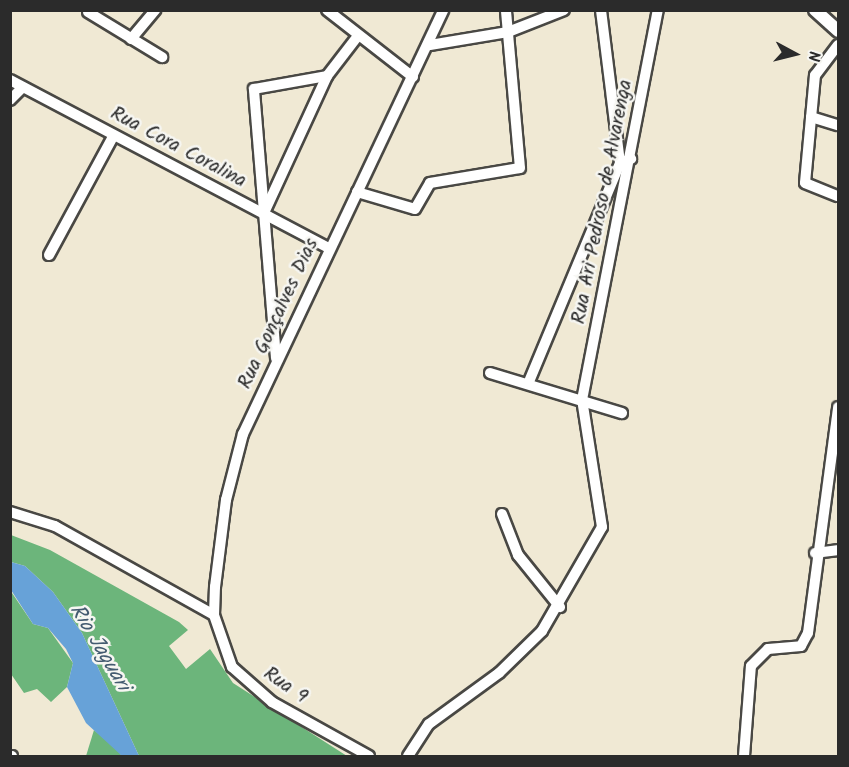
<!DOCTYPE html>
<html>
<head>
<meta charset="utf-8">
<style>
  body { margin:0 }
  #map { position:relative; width:849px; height:767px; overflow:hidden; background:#f0e9d4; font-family:Kalam,sans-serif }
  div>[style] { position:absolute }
  .forest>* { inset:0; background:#6cb57b }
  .water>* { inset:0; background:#67a2d8 }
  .roads { filter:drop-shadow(2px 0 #494844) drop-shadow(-2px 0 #494844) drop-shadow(0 2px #494844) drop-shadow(0 -2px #494844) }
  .minor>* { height:10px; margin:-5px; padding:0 5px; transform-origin:5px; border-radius:5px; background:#fff }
  .tertiary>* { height:12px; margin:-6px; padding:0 6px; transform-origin:6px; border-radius:6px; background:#fff }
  span { translate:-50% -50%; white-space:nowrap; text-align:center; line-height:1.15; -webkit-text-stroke:5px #f6f6f2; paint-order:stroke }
  .street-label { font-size:20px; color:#2b2b2b }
  .water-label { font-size:21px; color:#435b70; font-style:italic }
  .frame { position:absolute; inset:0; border:12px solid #2b2b2b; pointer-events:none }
  .north { position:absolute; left:765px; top:24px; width:60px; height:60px; -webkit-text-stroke:4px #f6f6f2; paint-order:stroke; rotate:97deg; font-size:16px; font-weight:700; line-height:24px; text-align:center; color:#2b2b2b }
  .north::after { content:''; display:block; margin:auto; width:21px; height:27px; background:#2b2b2b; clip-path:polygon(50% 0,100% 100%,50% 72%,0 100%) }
</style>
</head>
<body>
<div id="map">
  <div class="forest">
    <div style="clip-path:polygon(11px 535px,50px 550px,179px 622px,188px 630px,169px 646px,186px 669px,210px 649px,233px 683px,347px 756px,139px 756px,82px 633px,53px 592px,25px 566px,11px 562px)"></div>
    <div style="clip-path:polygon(10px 590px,33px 624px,48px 628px,73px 663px,67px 687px,51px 702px,37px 689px,24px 693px,11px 674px)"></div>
    <div style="clip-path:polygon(94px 730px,116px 748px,122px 756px,86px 756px)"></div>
  </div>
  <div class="water">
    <div style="clip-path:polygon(11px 562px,25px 566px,53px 592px,82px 633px,139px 756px,122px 756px,86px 723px,67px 687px,73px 663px,66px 649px,48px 628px,33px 624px,11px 590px)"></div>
  </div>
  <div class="roads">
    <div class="minor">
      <div style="left:327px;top:10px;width:109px;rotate:37.9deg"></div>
      <div style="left:601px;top:10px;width:154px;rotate:82.9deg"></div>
      <div style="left:88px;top:12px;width:87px;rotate:31.3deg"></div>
      <div style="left:131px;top:39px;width:38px;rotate:-50deg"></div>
      <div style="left:430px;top:45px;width:79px;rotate:-9.5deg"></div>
      <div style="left:508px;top:32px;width:60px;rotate:-21.4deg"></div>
      <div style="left:838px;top:45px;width:38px;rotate:127deg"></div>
      <div style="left:815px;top:75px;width:108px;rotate:95.3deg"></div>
      <div style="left:805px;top:183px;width:35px;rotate:22deg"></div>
      <div style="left:10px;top:80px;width:361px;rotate:27.8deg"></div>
      <div style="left:10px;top:100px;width:18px;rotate:-45deg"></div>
      <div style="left:811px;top:117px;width:28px;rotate:17deg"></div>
      <div style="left:357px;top:192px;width:60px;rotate:16.3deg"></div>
      <div style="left:415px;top:209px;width:30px;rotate:-60deg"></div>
      <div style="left:430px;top:183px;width:91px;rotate:-9.5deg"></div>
      <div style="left:520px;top:168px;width:159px;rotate:-95.1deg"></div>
      <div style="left:264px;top:213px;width:151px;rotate:-65.3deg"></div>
      <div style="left:327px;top:76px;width:49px;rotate:-52.4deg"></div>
      <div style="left:49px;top:255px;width:136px;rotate:-61.6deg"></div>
      <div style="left:276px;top:358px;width:270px;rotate:-94.7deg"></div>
      <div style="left:254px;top:89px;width:74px;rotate:-10.1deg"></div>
      <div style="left:490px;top:373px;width:138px;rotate:16.9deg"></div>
      <div style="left:528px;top:384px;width:239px;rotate:-67.4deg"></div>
      <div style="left:620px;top:163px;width:12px;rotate:-20deg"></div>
      <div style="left:10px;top:512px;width:47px;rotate:17.3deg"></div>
      <div style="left:55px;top:526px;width:182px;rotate:29.2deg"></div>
      <div style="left:502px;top:514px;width:44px;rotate:68.7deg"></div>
      <div style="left:518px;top:555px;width:67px;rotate:51.1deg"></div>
      <div style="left:815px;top:553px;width:23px;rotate:-7deg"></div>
      <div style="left:10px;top:756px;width:2px"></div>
      <div style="left:369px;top:756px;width:111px;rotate:-150.9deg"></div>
      <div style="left:272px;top:702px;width:53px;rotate:-138.8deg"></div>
      <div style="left:232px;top:667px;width:55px;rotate:-109.1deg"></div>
      <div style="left:214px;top:615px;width:28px;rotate:-88deg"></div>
      <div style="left:215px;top:587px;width:88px;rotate:-82.8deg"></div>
      <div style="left:226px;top:500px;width:68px;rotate:-75.6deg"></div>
      <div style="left:243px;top:434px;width:469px;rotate:-64.7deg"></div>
      <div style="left:408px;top:756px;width:38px;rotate:-57deg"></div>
      <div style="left:429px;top:724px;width:87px;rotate:-36.1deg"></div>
      <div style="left:499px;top:673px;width:60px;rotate:-44.3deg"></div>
      <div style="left:542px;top:631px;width:120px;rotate:-60deg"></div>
      <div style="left:602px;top:527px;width:129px;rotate:-98.9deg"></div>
      <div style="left:582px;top:400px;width:397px;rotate:-79deg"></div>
      <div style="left:744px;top:756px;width:90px;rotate:-85.6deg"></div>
      <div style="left:751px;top:666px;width:24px;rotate:-45deg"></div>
      <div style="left:768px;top:649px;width:33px;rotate:-5deg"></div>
      <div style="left:801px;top:646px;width:15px;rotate:-62deg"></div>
      <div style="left:808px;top:633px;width:228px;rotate:-82.4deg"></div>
    </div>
    <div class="tertiary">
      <div style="left:815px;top:10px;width:31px;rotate:42deg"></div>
    </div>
  </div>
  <div class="street-label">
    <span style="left:178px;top:148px;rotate:28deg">Rua Cora Coralina</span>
    <span style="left:603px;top:202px;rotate:-79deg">Rua Ari Pedroso de Alvarenga</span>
    <span style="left:279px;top:314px;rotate:-65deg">Rua Gonçalves Dias</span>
    <span style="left:285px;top:686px;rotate:35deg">Rua 9</span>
  </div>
  <div class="water-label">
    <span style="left:99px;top:648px;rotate:59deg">Rio Jaguari</span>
  </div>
  <div class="frame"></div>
  <div class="north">N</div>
</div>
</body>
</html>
